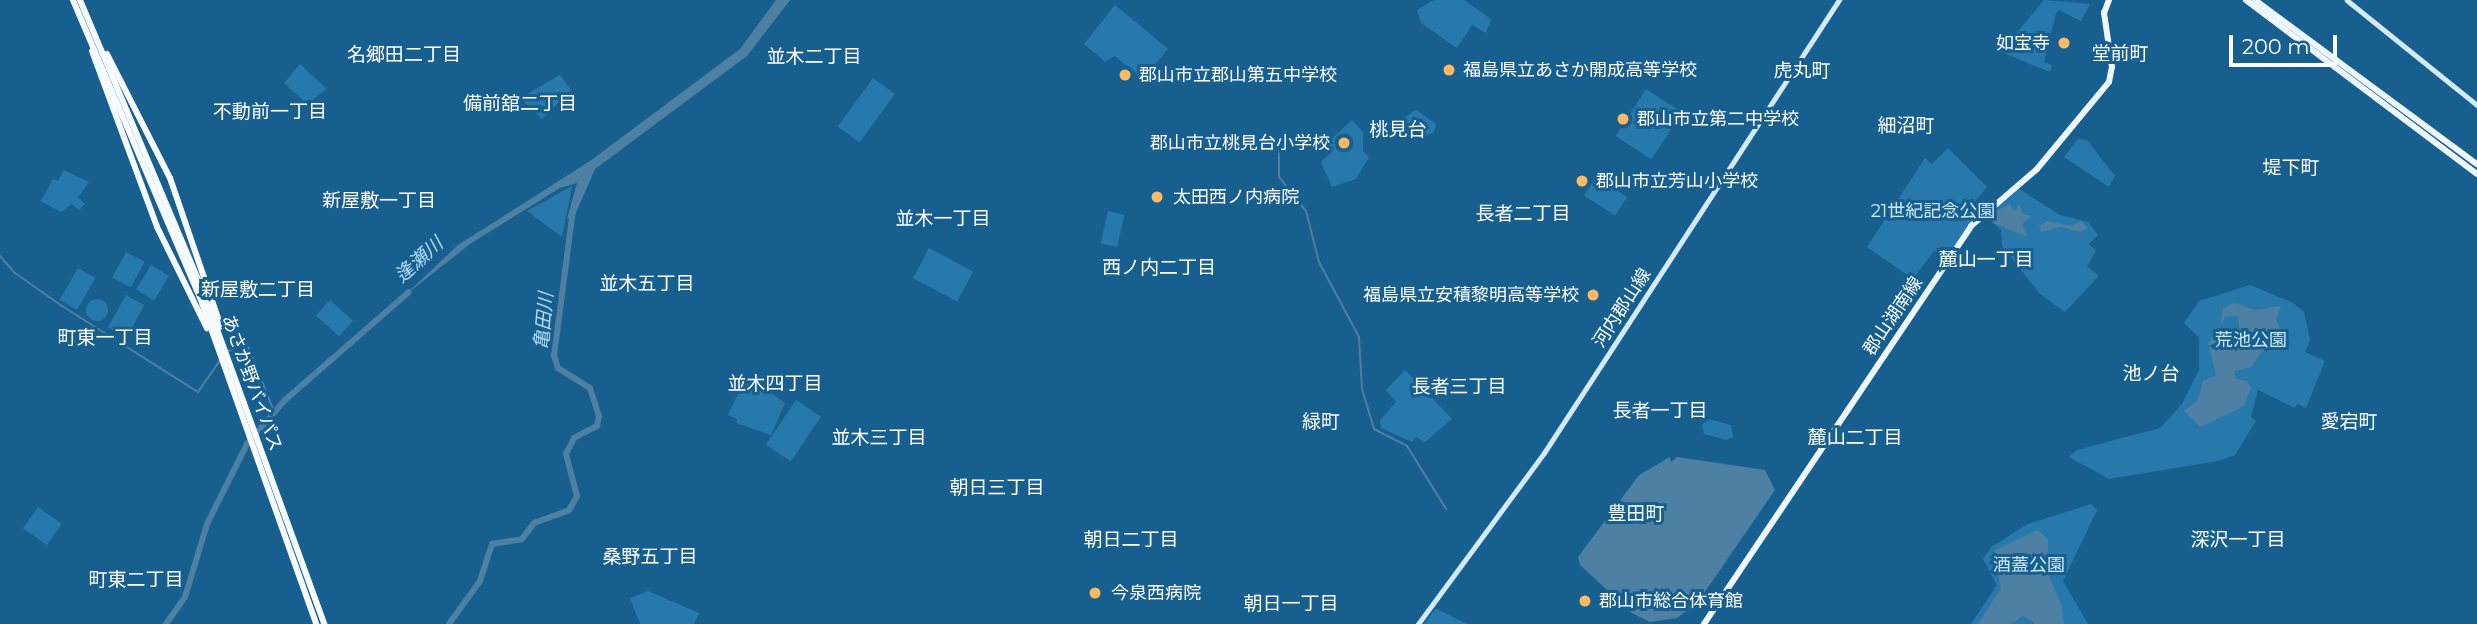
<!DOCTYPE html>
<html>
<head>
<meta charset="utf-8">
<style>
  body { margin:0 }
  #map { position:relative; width:2477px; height:624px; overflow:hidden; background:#175f8f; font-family:Montserrat,"Noto Sans JP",sans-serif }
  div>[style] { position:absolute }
  .green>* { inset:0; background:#2779ac; transform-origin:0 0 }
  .round { border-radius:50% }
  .water>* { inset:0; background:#4d80a2 }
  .stream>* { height:2px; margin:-1px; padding:0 1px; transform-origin:1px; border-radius:1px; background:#4d80a2 }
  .river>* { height:6px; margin:-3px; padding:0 3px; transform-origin:3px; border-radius:3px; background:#4d80a2 }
  .secondary>* { height:4.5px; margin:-2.25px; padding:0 2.25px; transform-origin:2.25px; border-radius:2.25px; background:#d2eafb }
  .primary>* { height:6px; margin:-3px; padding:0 3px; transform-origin:3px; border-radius:3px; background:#edf7ff }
  .trunk>* { height:6px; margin:-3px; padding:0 3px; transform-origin:3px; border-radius:3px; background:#f6fbff }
  .dots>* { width:19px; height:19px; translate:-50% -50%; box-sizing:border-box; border:4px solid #175f8f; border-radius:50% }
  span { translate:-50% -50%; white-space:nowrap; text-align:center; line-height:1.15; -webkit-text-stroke:6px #175f8f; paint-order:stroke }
  .poi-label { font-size:18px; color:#fff }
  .right { translate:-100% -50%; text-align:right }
  .left { translate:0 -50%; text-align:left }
  .park-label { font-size:18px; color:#cbe8fb }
  .street-label { font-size:18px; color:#fff }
  .neighbourhood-label { font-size:19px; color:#fff }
  .water-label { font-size:19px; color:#b0dcf6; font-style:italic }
  .scale { position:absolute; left:2229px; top:35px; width:108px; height:32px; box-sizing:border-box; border:4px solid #fff; border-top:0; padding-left:9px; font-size:21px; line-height:24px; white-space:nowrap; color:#fff; -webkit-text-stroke:5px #175f8f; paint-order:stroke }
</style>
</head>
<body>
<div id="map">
  <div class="green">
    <div style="clip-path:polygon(1434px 0,1464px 0,1491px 19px,1486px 33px,1472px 25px,1457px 48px,1421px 23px,1417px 10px)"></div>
    <div style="clip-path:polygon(2044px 0,2090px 4px,2081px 21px,2059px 10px,2056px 13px,2044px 62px,2052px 65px,2050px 72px,2001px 52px)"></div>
    <div style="clip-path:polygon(1115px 5px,1168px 49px,1143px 79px,1115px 56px,1105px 62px,1084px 44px)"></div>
    <div style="clip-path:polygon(300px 64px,327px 89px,307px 104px,284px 83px)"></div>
    <div style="clip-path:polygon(560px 75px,571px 90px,542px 119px,520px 98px)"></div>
    <div style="left:873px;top:78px;width:27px;height:60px;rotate:36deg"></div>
    <div style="left:1646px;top:89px;width:43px;height:56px;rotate:33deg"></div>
    <div style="clip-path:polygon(1416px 110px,1436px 124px,1434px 132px,1414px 141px,1403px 118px)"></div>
    <div style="clip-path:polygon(1352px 120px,1363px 132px,1363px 151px,1369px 157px,1356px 179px,1332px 187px,1321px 162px,1333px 150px,1327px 143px)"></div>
    <div style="clip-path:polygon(2078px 139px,2087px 140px,2115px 176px,2109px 187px,2064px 157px)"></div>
    <div style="clip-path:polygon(1948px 148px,1987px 187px,1973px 204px,1981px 213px,1946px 258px,1934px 251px,1913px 279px,1867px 247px,1925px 158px,1932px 164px)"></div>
    <div style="clip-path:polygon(64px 170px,89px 182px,78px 197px,85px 204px,79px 210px,72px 204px,61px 212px,41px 201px,53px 179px,58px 181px)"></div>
    <div style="left:1596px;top:177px;width:37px;height:22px;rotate:33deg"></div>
    <div style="clip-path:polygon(572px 186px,562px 237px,527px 211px)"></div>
    <div style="clip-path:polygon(2019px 189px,2060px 215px,2088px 222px,2098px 235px,2089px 244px,2096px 251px,2087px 266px,2099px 276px,2065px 312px,2040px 294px,2002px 246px,2001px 230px,1986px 217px)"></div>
    <div style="left:1108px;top:211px;width:17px;height:33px;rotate:13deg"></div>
    <div style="left:929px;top:248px;width:50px;height:34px;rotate:28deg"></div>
    <div style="left:126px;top:252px;width:21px;height:29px;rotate:28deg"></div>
    <div style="left:151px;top:265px;width:21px;height:29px;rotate:31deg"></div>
    <div style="left:78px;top:268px;width:20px;height:37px;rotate:30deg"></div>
    <div style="clip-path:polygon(2250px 285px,2292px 302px,2304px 312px,2310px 340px,2305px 352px,2325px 361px,2306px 408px,2297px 404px,2295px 408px,2258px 390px,2251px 417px,2256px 421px,2235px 455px,2218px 461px,2109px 479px,2069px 457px,2077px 450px,2160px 428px,2182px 404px,2199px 370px,2199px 337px,2184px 323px,2199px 301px)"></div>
    <div style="left:126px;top:295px;width:21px;height:37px;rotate:29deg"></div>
    <div class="round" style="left:86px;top:299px;width:22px;height:22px"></div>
    <div style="left:330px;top:300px;width:31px;height:21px;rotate:42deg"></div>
    <div style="clip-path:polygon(1405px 370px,1452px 419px,1425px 442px,1416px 437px,1412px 442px,1381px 428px,1380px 420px,1396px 402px,1386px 390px)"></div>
    <div style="clip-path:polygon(747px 375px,785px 403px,771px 435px,736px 423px,737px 419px,728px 415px)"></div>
    <div style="left:796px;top:400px;width:30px;height:54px;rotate:34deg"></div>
    <div style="clip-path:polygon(1709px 419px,1731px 425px,1733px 437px,1726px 440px,1704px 434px,1702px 425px)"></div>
    <div style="clip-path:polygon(2091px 504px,2097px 510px,2063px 581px,2088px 624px,1971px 624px,1997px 585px,1983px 559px,1991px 547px,2028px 524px)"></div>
    <div style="left:38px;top:507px;width:29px;height:26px;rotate:35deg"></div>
    <div style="clip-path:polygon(648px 591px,699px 613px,694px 624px,640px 624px,630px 598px)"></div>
    <div style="clip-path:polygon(1435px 609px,1437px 609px,1467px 624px,1424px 624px)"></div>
  </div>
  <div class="water">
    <div style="clip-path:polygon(776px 0,790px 0,747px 56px,595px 169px,575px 215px,567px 219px,577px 183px,560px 188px,470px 244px,403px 297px,458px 245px,590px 161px,740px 49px)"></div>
    <div style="clip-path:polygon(2010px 204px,2014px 212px,2019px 205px,2023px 214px,2032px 216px,2022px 224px,2028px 237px,1993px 223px,1996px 211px)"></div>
    <div style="clip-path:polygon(2047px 221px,2072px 226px,2081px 221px,2088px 228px,2080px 232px,2061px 227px,2041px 232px,2039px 226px)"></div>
    <div style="clip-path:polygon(2234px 303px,2256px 310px,2281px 306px,2276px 319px,2284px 339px,2263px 351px,2251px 367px,2234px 371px,2236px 379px,2247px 381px,2251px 388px,2244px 406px,2201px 427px,2184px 411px,2198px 400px,2203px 381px,2216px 375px,2208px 343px,2221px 327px,2223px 340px,2235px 340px,2240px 335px,2238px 316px,2225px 316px,2221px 325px,2223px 309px)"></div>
    <div style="clip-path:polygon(1670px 457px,1671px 462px,1677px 457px,1765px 470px,1775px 490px,1698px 602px,1677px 618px,1650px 622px,1632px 613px,1580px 565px,1578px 557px,1639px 475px)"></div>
    <div style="clip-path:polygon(2037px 530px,2048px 538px,2048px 574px,2062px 606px,2064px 624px,2035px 624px,2023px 616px,2010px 624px,1978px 624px,2001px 588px,1994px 551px)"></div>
  </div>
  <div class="stream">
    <div style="left:1279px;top:144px;width:33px;rotate:90deg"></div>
    <div style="left:1279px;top:177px;width:43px;rotate:51.5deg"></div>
    <div style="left:1306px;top:211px;width:53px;rotate:75.7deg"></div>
    <div style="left:1319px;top:262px;width:85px;rotate:61.9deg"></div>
    <div style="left:1359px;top:337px;width:52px;rotate:86.7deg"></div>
    <div style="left:1362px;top:389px;width:42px;rotate:73.3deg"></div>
    <div style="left:1374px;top:429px;width:37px;rotate:27deg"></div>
    <div style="left:1407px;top:446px;width:74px;rotate:58.2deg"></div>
    <div style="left:0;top:256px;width:23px;rotate:49deg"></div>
    <div style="left:15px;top:273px;width:57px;rotate:35.1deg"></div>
    <div style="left:62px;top:306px;width:161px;rotate:32.3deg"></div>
    <div style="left:198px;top:392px;width:40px;rotate:-55.1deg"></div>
    <div style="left:226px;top:352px;width:22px;rotate:-21deg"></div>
    <div style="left:247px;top:344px;width:72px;rotate:68.1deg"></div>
  </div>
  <div class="river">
    <div style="left:166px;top:624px;width:33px;rotate:-55deg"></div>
    <div style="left:185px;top:597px;width:76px;rotate:-73.2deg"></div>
    <div style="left:207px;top:524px;width:89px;rotate:-63.4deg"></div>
    <div style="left:247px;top:444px;width:58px;rotate:-49.2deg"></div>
    <div style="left:285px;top:400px;width:164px;rotate:-41.1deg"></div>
    <div style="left:449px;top:624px;width:53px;rotate:-54.2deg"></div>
    <div style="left:480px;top:581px;width:39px;rotate:-72deg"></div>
    <div style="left:492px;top:544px;width:30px;rotate:-9deg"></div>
    <div style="left:522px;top:539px;width:20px;rotate:-53deg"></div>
    <div style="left:534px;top:523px;width:37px;rotate:-20deg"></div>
    <div style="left:569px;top:510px;width:16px;rotate:-60deg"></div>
    <div style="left:577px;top:496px;width:43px;rotate:-104.7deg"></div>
    <div style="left:566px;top:454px;width:18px;rotate:-63deg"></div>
    <div style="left:574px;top:438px;width:26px;rotate:-28deg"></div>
    <div style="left:597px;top:426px;width:10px;rotate:-79deg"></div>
    <div style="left:599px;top:416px;width:29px;rotate:-108deg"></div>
    <div style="left:590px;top:388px;width:38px;rotate:-148deg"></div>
    <div style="left:558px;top:368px;width:13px;rotate:-108deg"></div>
    <div style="left:554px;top:356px;width:147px;rotate:-82.6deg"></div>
  </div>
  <div class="secondary">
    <div style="left:2347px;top:0;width:167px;rotate:38.9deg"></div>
    <div style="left:1418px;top:624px;width:212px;rotate:-53.6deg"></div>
    <div style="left:1544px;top:453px;width:541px;rotate:-56.93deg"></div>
  </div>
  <div class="primary">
    <div style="left:2246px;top:0;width:289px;rotate:37deg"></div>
    <div style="left:2255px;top:0;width:276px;rotate:36.5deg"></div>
    <div style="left:1704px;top:624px;width:479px;rotate:-56.1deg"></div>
    <div style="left:1971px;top:226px;width:87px;rotate:-40.8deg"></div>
    <div style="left:2037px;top:169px;width:113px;rotate:-50.4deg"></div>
    <div style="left:2109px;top:82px;width:15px;rotate:-79deg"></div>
    <div style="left:2112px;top:67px;width:55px;rotate:-98.4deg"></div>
    <div style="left:2104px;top:13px;width:14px;rotate:-69deg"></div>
  </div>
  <div class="trunk">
    <div style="left:73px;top:0;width:329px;rotate:66.9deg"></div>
    <div style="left:202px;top:303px;width:341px;rotate:70.4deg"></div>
    <div style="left:80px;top:0;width:324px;rotate:67.1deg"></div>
    <div style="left:206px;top:299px;width:346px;rotate:70deg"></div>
    <div style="left:92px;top:51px;width:188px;rotate:69.7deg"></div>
    <div style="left:157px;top:227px;width:113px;rotate:63.7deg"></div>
    <div style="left:107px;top:54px;width:139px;rotate:63.1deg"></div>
    <div style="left:170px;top:178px;width:157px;rotate:71.1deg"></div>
  </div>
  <div class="dots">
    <div style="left:2064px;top:43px;background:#ffb963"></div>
    <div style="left:1449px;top:70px;background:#ffb963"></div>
    <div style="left:1125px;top:75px;background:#ffb963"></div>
    <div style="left:1623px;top:119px;background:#ffb963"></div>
    <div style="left:1344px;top:143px;background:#ffb963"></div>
    <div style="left:1582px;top:181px;background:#ffb963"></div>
    <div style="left:1157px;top:197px;background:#ffb963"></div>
    <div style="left:1593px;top:295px;background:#ffb963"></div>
    <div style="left:1095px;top:593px;background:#ffb963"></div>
    <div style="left:1585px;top:601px;background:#ffb963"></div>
  </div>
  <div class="poi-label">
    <span class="right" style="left:2050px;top:43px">如宝寺</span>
    <span class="left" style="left:1463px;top:70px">福島県立あさか開成高等学校</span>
    <span class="left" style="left:1139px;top:75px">郡山市立郡山第五中学校</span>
    <span class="left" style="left:1637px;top:119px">郡山市立第二中学校</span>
    <span class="right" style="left:1330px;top:143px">郡山市立桃見台小学校</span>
    <span class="left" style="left:1596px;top:181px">郡山市立芳山小学校</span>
    <span class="left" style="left:1173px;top:197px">太田西ノ内病院</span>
    <span class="right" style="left:1579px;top:295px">福島県立安積黎明高等学校</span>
    <span class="left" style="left:1111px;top:593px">今泉西病院</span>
    <span class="left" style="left:1599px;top:601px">郡山市総合体育館</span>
  </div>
  <div class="park-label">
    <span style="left:1933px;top:211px">21世紀記念公園</span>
    <span style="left:2251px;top:340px">荒池公園</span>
    <span style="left:2029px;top:565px">酒蓋公園</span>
  </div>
  <div class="street-label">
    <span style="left:1622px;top:308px;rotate:-57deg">河内郡山線</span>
    <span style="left:1893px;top:316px;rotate:-56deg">郡山湖南線</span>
    <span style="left:252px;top:383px;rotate:70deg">あさか野バイパス</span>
  </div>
  <div class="neighbourhood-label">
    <span style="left:2120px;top:54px">堂前町</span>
    <span style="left:404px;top:55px">名郷田二丁目</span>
    <span style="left:814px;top:57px">並木二丁目</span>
    <span style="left:1802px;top:71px">虎丸町</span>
    <span style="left:520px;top:104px">備前舘二丁目</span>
    <span style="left:270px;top:112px">不動前一丁目</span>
    <span style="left:1906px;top:126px">細沼町</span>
    <span style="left:1398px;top:130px">桃見台</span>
    <span style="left:2291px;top:168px">堤下町</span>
    <span style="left:379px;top:201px">新屋敷一丁目</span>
    <span style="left:1523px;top:214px">長者二丁目</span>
    <span style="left:943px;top:219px">並木一丁目</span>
    <span style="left:1986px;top:260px">麓山一丁目</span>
    <span style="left:1159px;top:268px">西ノ内二丁目</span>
    <span style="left:647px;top:284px">並木五丁目</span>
    <span style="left:258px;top:290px">新屋敷二丁目</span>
    <span style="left:105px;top:338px">町東一丁目</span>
    <span style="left:2151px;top:374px">池ノ台</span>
    <span style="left:775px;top:384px">並木四丁目</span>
    <span style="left:1459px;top:387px">長者三丁目</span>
    <span style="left:1660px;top:411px">長者一丁目</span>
    <span style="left:1321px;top:422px">緑町</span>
    <span style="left:2349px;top:422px">愛宕町</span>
    <span style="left:879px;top:438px">並木三丁目</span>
    <span style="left:1855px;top:438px">麓山二丁目</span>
    <span style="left:997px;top:488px">朝日三丁目</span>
    <span style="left:1636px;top:514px">豊田町</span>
    <span style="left:1131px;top:540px">朝日二丁目</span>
    <span style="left:2238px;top:540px">深沢一丁目</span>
    <span style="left:650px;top:557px">桑野五丁目</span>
    <span style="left:136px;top:580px">町東二丁目</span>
    <span style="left:1291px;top:604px">朝日一丁目</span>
  </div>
  <div class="water-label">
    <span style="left:419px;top:260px;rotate:-42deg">逢瀬川</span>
    <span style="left:544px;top:321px;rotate:-85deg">亀田川</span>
  </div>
  <div class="scale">200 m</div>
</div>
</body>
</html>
